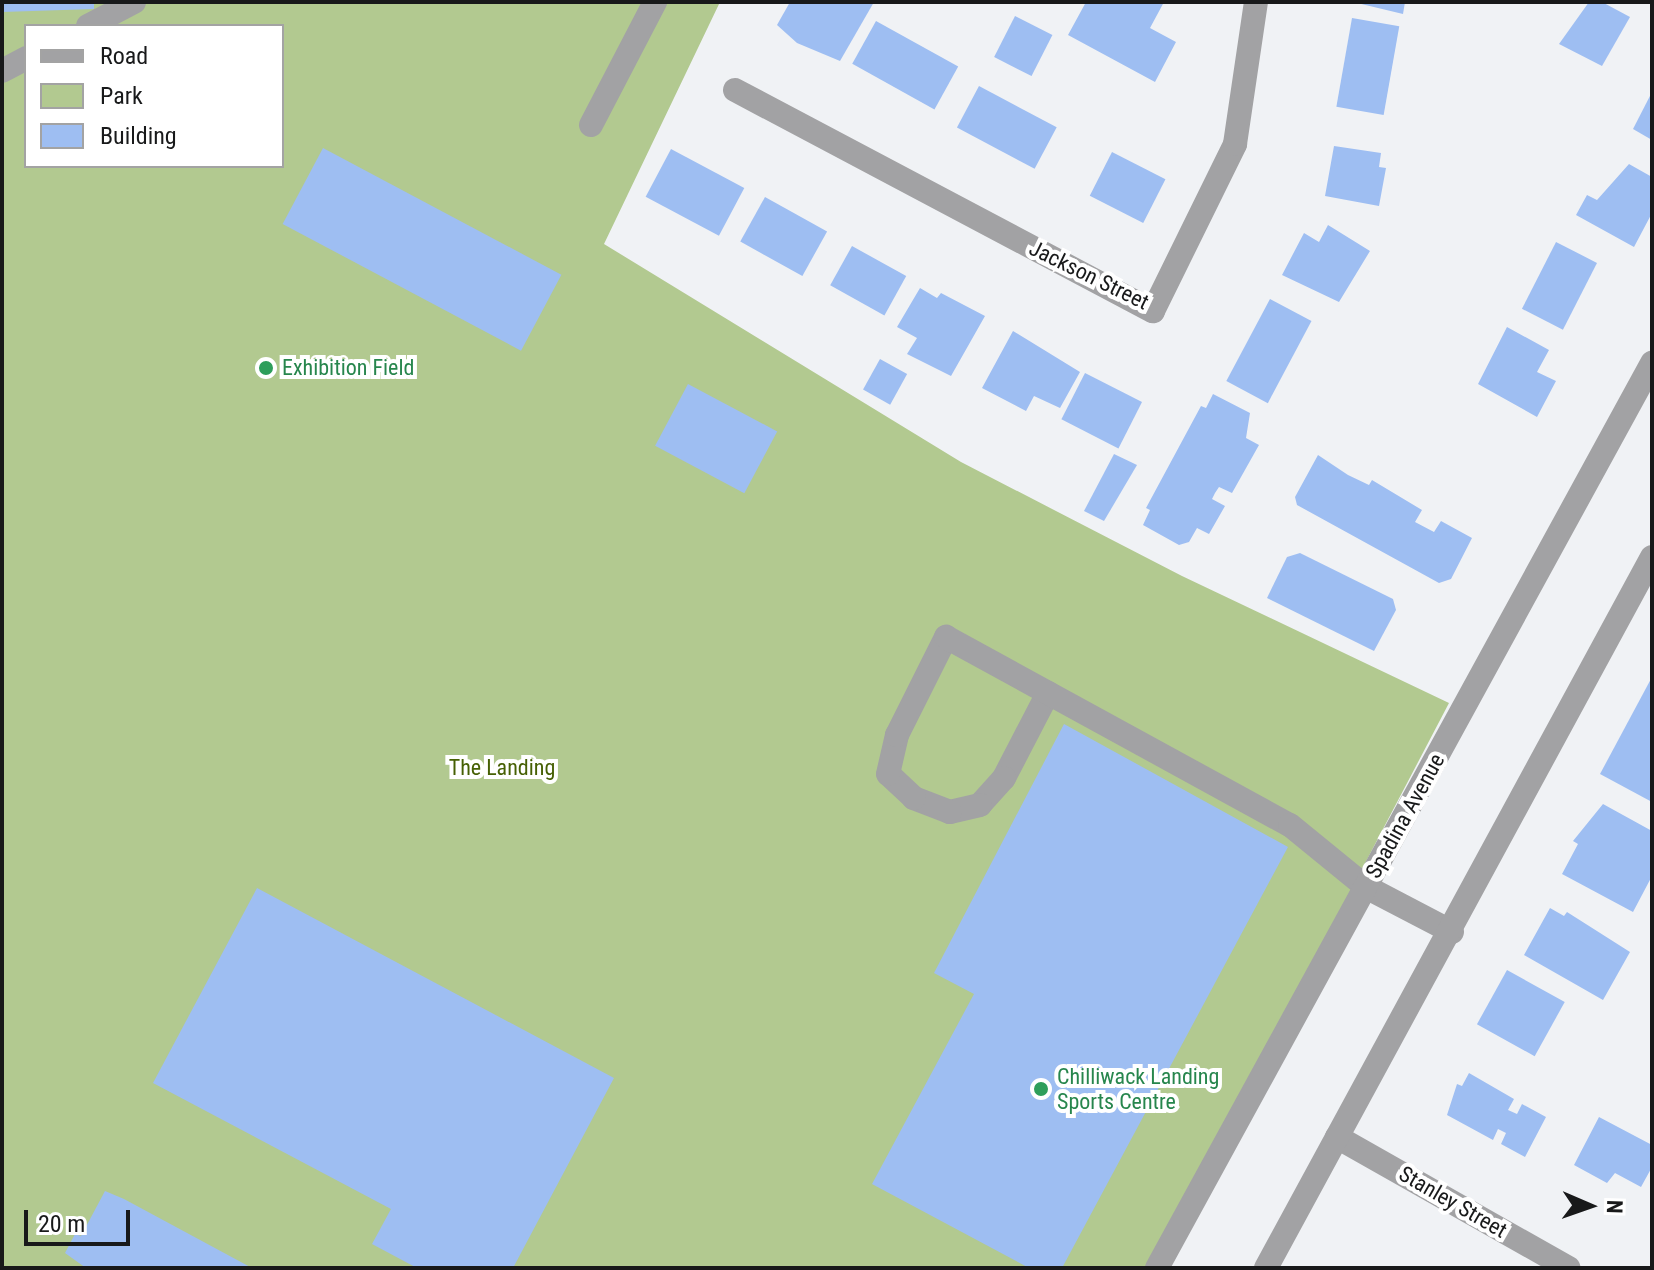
<!DOCTYPE html>
<html>
<head>
<meta charset="utf-8">
<style>
  body { margin:0 }
  #map { position:relative; width:1654px; height:1270px; overflow:hidden; background:#f0f2f5; font-family:"Roboto Condensed",sans-serif }
  div>[style] { position:absolute }
  .green>* { inset:0; background:#b2c990 }
  .building>* { inset:0; background:#9ebef2; transform-origin:0 0 }
  .minor>* { height:24px; margin:-12px; padding:0 12px; transform-origin:12px; border-radius:12px; background:#a2a2a4 }
  .dots>* { width:22px; height:22px; translate:-50% -50%; box-sizing:border-box; border:4px solid #fff; border-radius:50% }
  span { translate:-50% -50%; white-space:nowrap; text-align:center; line-height:1.15; -webkit-text-stroke:8px #fff; paint-order:stroke }
  .street-label { font-size:22px; color:#18191a }
  .leisure-label { font-size:22px; color:#27864d }
  .left { translate:0 -50%; text-align:left }
  .park-label { font-size:22px; color:#466004 }
  .frame { position:absolute; inset:0; border:4px solid #18191a; pointer-events:none }
  .legend { position:absolute; left:24px; top:24px; width:260px; height:144px; box-sizing:border-box; background:#fff; border:2px solid #a3a3a3; margin:0; padding:10px 14px; list-style:none; font-size:24px; color:#18191a }
  .legend li { display:flex; align-items:center; gap:16px; height:40px }
  .legend b { width:40px; border:2px solid #a3a3a3 }
  .north { position:absolute; left:1550px; top:1166px; width:80px; height:80px; -webkit-text-stroke:6px #fff; paint-order:stroke; rotate:92deg; font-size:22px; font-weight:700; line-height:32px; text-align:center; color:#18191a }
  .north::after { content:''; display:block; margin:auto; width:28px; height:36px; background:#18191a; clip-path:polygon(50% 0,100% 100%,50% 72%,0 100%) }
  .scale { position:absolute; left:24px; top:1210px; width:106px; height:36px; box-sizing:border-box; border:4px solid #18191a; border-top:0; padding-left:10px; font-size:24px; line-height:28px; white-space:nowrap; color:#18191a; -webkit-text-stroke:6px #fff; paint-order:stroke }
</style>
</head>
<body>
<div id="map">
  <div class="green">
    <div style="clip-path:polygon(evenodd,2px 2px,720px 2px,604px 244px,961px 462px,1182px 576px,1449px 703px,1153px 1268px,2px 1268px,2px 2px,26px 26px,282px 26px,282px 166px,26px 166px,26px 26px)"></div>
  </div>
  <div class="building">
    <div style="clip-path:polygon(2px 2px,94px 2px,94px 9px,2px 12px)"></div>
    <div style="clip-path:polygon(790px 2px,874px 2px,840px 61px,797px 43px,777px 25px)"></div>
    <div style="clip-path:polygon(1086px 2px,1164px 2px,1150px 28px,1176px 42px,1155px 82px,1068px 35px)"></div>
    <div style="clip-path:polygon(1353px 2px,1405px 2px,1403px 14px)"></div>
    <div style="clip-path:polygon(1589px 2px,1602px 2px,1630px 17px,1602px 66px,1559px 44px)"></div>
    <div style="left:1015px;top:16px;width:42px;height:46px;rotate:27deg"></div>
    <div style="left:1352px;top:18px;width:48px;height:90px;rotate:10deg"></div>
    <div style="left:876px;top:21px;width:94px;height:49px;rotate:29deg"></div>
    <div style="left:979px;top:86px;width:88px;height:47px;rotate:28deg"></div>
    <div style="clip-path:polygon(1652px 92px,1652px 140px,1633px 129px)"></div>
    <div style="clip-path:polygon(1334px 146px,1381px 153px,1379px 167px,1386px 168px,1379px 206px,1325px 196px)"></div>
    <div style="left:323px;top:148px;width:270px;height:86px;rotate:28deg"></div>
    <div style="left:671px;top:149px;width:83px;height:54px;rotate:28deg"></div>
    <div style="left:1112px;top:152px;width:60px;height:49px;rotate:27deg"></div>
    <div style="clip-path:polygon(1629px 164px,1652px 177px,1652px 213px,1634px 247px,1576px 215px,1587px 195px,1597px 200px)"></div>
    <div style="left:765px;top:197px;width:71px;height:51px;rotate:29deg"></div>
    <div style="clip-path:polygon(1328px 225px,1370px 251px,1339px 302px,1282px 275px,1304px 233px,1319px 242px)"></div>
    <div style="left:1556px;top:242px;width:46px;height:75px;rotate:27deg"></div>
    <div style="left:852px;top:246px;width:62px;height:45px;rotate:29deg"></div>
    <div style="clip-path:polygon(920px 288px,937px 298px,941px 293px,985px 316px,951px 376px,907px 354px,917px 338px,897px 327px)"></div>
    <div style="left:1270px;top:299px;width:47px;height:93px;rotate:28deg"></div>
    <div style="clip-path:polygon(1507px 327px,1549px 350px,1537px 372px,1556px 381px,1537px 417px,1478px 384px)"></div>
    <div style="clip-path:polygon(1013px 331px,1080px 372px,1060px 408px,1034px 396px,1026px 411px,982px 388px)"></div>
    <div style="left:880px;top:359px;width:31px;height:35px;rotate:29deg"></div>
    <div style="left:1085px;top:373px;width:64px;height:52px;rotate:27deg"></div>
    <div style="left:688px;top:384px;width:101px;height:70px;rotate:28deg"></div>
    <div style="clip-path:polygon(1213px 394px,1250px 413px,1246px 438px,1259px 445px,1232px 493px,1219px 487px,1215px 493px,1212px 499px,1225px 506px,1209px 534px,1197px 528px,1189px 542px,1179px 545px,1143px 525px,1150px 510px,1146px 508px,1201px 406px,1206px 408px)"></div>
    <div style="clip-path:polygon(1114px 454px,1137px 465px,1104px 521px,1084px 511px)"></div>
    <div style="clip-path:polygon(1318px 455px,1348px 475px,1369px 485px,1372px 480px,1422px 510px,1415px 522px,1434px 532px,1441px 521px,1472px 538px,1451px 579px,1439px 583px,1297px 505px,1295px 497px)"></div>
    <div style="clip-path:polygon(1300px 553px,1393px 599px,1396px 610px,1374px 651px,1267px 598px,1287px 557px)"></div>
    <div style="clip-path:polygon(1652px 677px,1652px 802px,1600px 774px)"></div>
    <div style="clip-path:polygon(1064px 724px,1288px 847px,1062px 1268px,1029px 1268px,872px 1184px,974px 994px,934px 973px)"></div>
    <div style="clip-path:polygon(1603px 804px,1652px 831px,1652px 876px,1633px 912px,1562px 874px,1578px 844px,1573px 841px)"></div>
    <div style="clip-path:polygon(257px 888px,614px 1078px,513px 1268px,417px 1268px,372px 1244px,391px 1209px,153px 1083px)"></div>
    <div style="clip-path:polygon(1550px 908px,1564px 916px,1567px 912px,1630px 952px,1603px 1000px,1524px 955px)"></div>
    <div style="left:1507px;top:970px;width:66px;height:62px;rotate:29deg"></div>
    <div style="clip-path:polygon(1469px 1073px,1514px 1099px,1508px 1110px,1517px 1114px,1522px 1104px,1546px 1117px,1525px 1157px,1501px 1144px,1506px 1133px,1498px 1129px,1493px 1140px,1447px 1115px,1457px 1084px,1462px 1086px)"></div>
    <div style="clip-path:polygon(1599px 1117px,1652px 1145px,1652px 1167px,1641px 1187px,1615px 1173px,1607px 1183px,1574px 1165px)"></div>
    <div style="clip-path:polygon(105px 1191px,124px 1199px,252px 1268px,86px 1268px,65px 1253px,75px 1234px,81px 1236px)"></div>
  </div>
  <div class="minor">
    <div style="left:88px;top:26px;width:52px;rotate:-27.6deg"></div>
    <div style="left:2px;top:71px;width:27px;rotate:-28deg"></div>
    <div style="left:735px;top:90px;width:473px;rotate:27.9deg"></div>
    <div style="left:1153px;top:311px;width:186px;rotate:-63.8deg"></div>
    <div style="left:1235px;top:144px;width:144px;rotate:-81.6deg"></div>
    <div style="left:591px;top:125px;width:139px;rotate:-62.5deg"></div>
    <div style="left:1048px;top:693px;width:96px;rotate:117.4deg"></div>
    <div style="left:1004px;top:778px;width:36px;rotate:132deg"></div>
    <div style="left:980px;top:805px;width:31px;rotate:167deg"></div>
    <div style="left:950px;top:812px;width:39px;rotate:-159deg"></div>
    <div style="left:914px;top:798px;width:35px;rotate:-137deg"></div>
    <div style="left:888px;top:774px;width:40px;rotate:-77deg"></div>
    <div style="left:897px;top:735px;width:110px;rotate:-63.4deg"></div>
    <div style="left:946px;top:637px;width:392px;rotate:28.7deg"></div>
    <div style="left:1290px;top:825px;width:98px;rotate:39.2deg"></div>
    <div style="left:1366px;top:887px;width:97px;rotate:27.6deg"></div>
    <div style="left:1337px;top:1137px;width:266px;rotate:29.5deg"></div>
    <div style="left:1157px;top:1268px;width:1032px;rotate:-61.32deg"></div>
    <div style="left:1266px;top:1268px;width:809px;rotate:-61.5deg"></div>
  </div>
  <div class="dots">
    <div style="left:266px;top:368px;background:#2e9e5b"></div>
    <div style="left:1041px;top:1089px;background:#2e9e5b"></div>
  </div>
  <div class="street-label">
    <span style="left:1089px;top:275px;rotate:26deg">Jackson Street</span>
    <span style="left:1405px;top:816px;rotate:-61deg">Spadina Avenue</span>
    <span style="left:1453px;top:1202px;rotate:30deg">Stanley Street</span>
  </div>
  <div class="leisure-label">
    <span class="left" style="left:282px;top:368px">Exhibition Field</span>
    <span class="left" style="left:1057px;top:1089px">Chilliwack Landing<br>Sports Centre</span>
  </div>
  <div class="park-label">
    <span style="left:502px;top:768px">The Landing</span>
  </div>
  <div class="frame"></div>
  <ul class="legend">
  <li><b style="height:10px;background:#a2a2a4"></b>Road</li>
  <li><b style="height:22px;background:#b2c990"></b>Park</li>
  <li><b style="height:22px;background:#9ebef2"></b>Building</li>
  </ul>
  <div class="north">N</div>
  <div class="scale">20 m</div>
</div>
</body>
</html>
